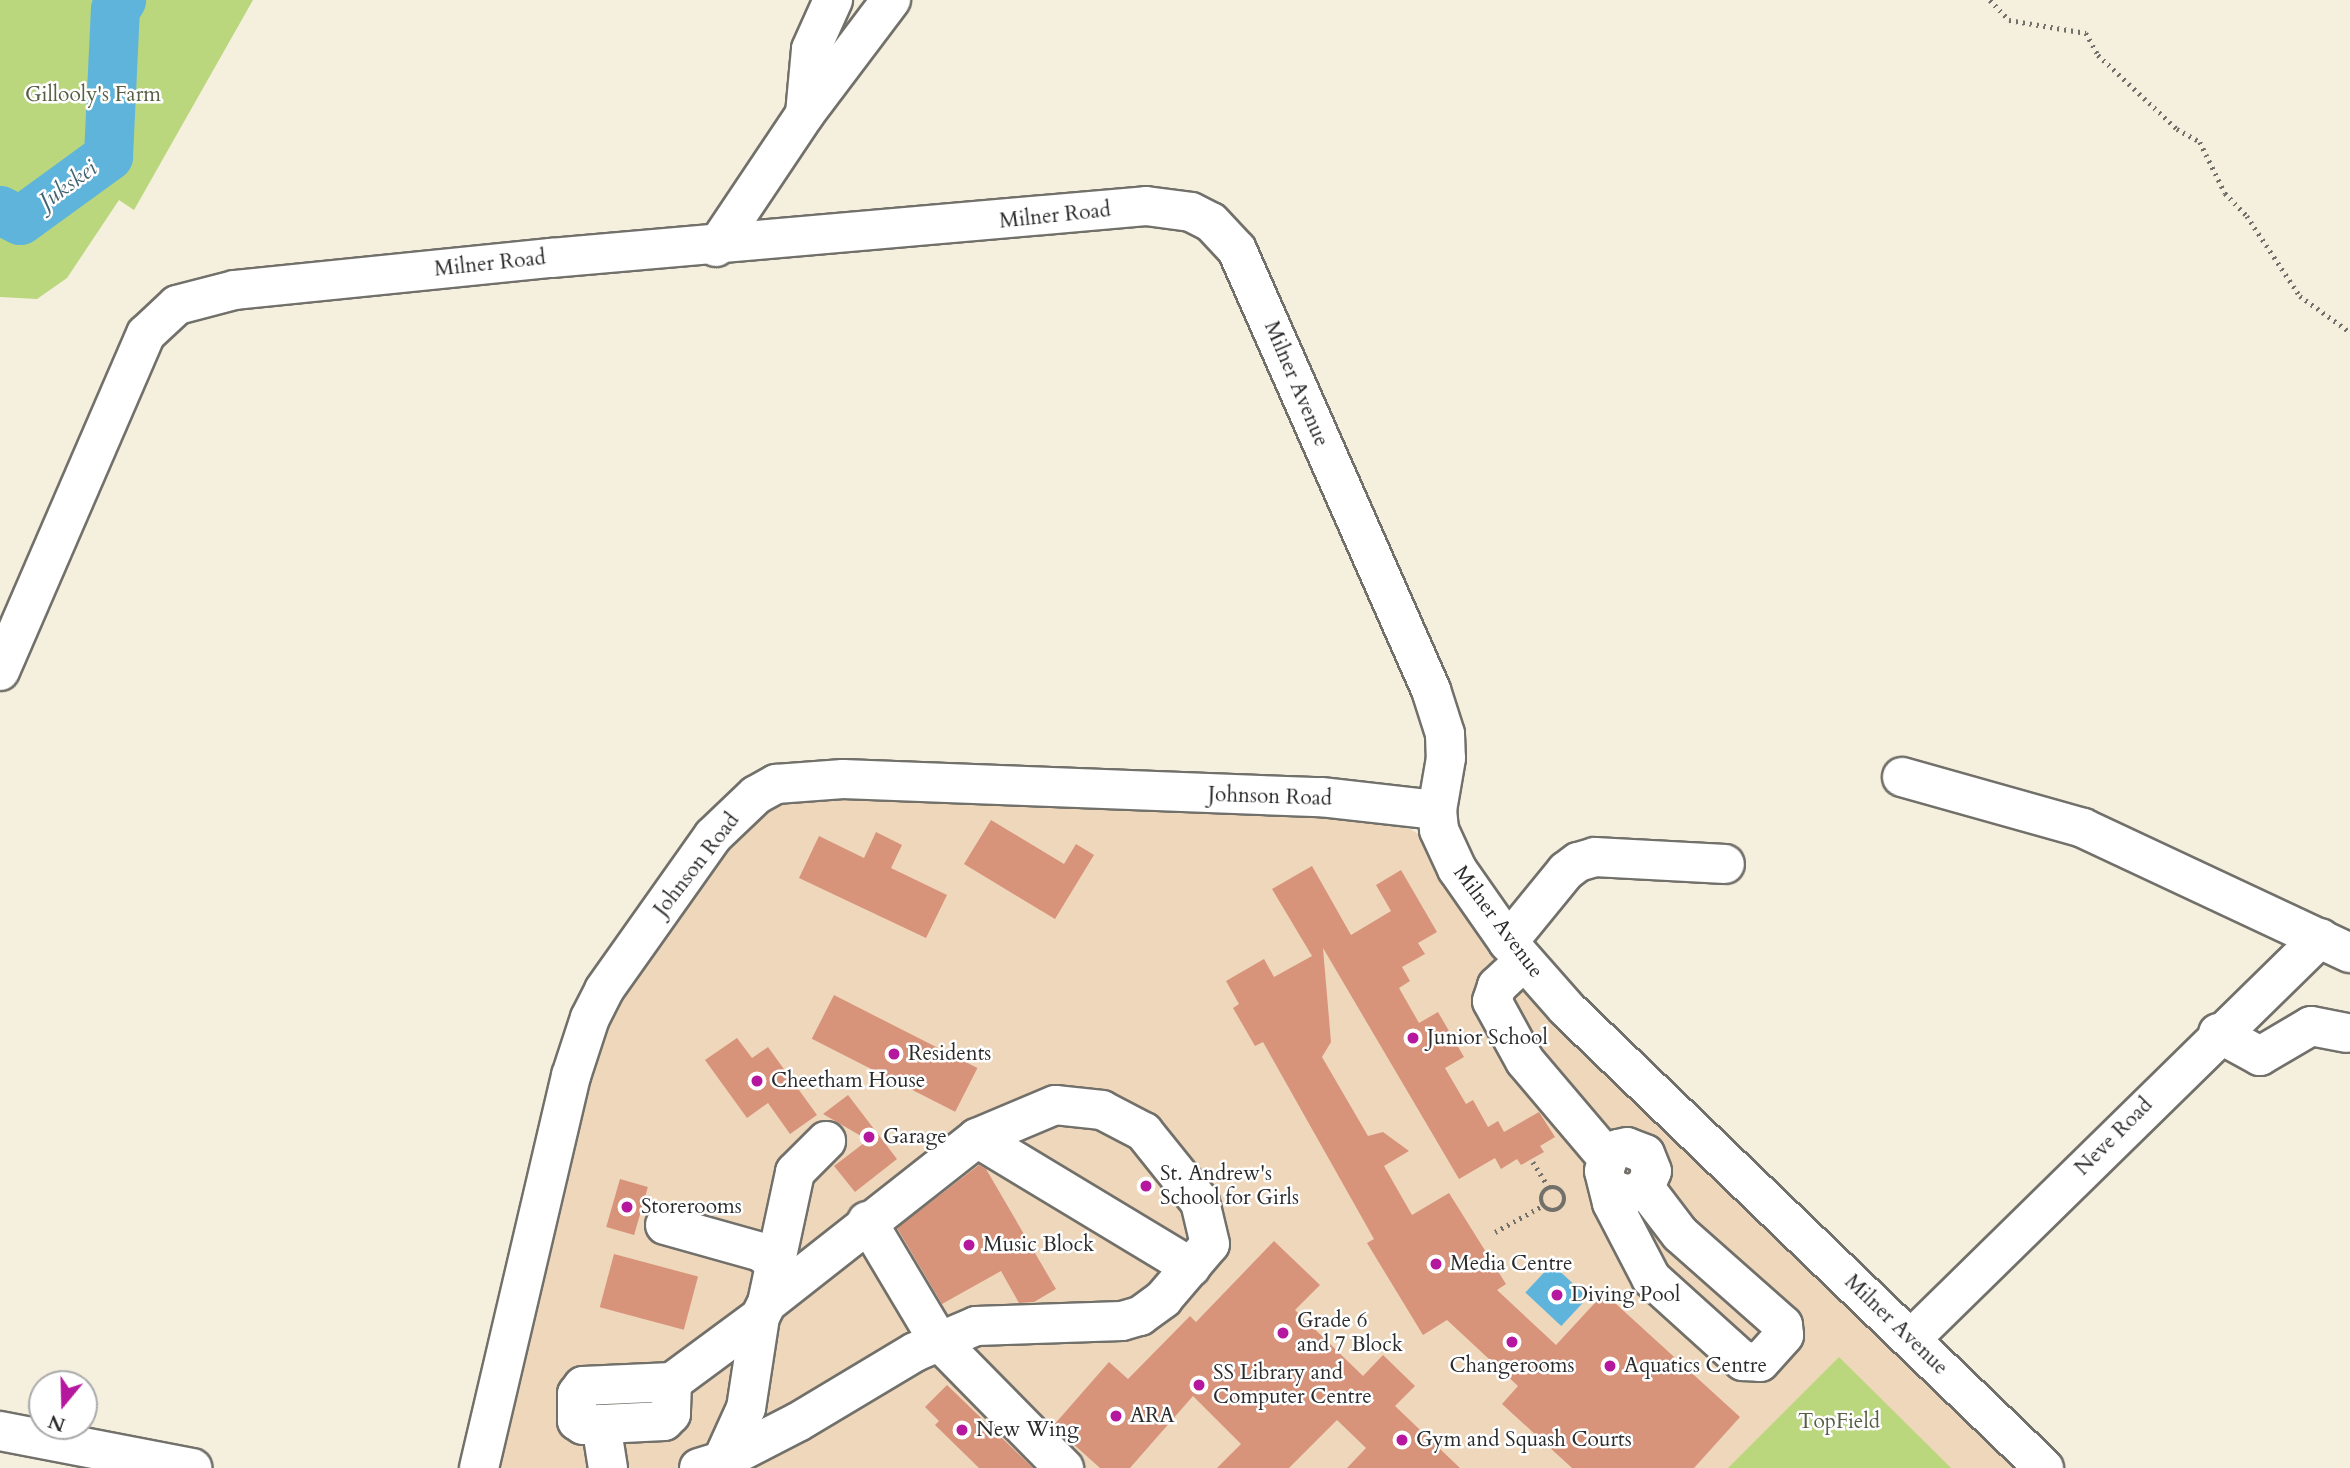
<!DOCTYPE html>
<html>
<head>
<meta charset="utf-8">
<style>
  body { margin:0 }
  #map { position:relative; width:2350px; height:1468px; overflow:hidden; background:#f5efde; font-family:Cardo,serif }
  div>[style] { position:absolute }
  .built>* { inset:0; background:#eed7bb }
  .green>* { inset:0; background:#bad77d }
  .water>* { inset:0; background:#5fb4db; transform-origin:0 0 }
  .river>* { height:49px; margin:-24.5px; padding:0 24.5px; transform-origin:24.5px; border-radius:24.5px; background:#5fb4db }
  .building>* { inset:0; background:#d8947b; transform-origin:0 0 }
  .path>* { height:4.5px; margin-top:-2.25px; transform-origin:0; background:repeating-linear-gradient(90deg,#72706a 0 2px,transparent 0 7px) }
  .path>.ring { margin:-2.25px; padding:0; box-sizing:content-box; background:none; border:4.5px solid #72706a; border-radius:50% }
  .roads { filter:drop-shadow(2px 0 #72706a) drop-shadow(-2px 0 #72706a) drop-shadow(0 2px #72706a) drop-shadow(0 -2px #72706a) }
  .minor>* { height:38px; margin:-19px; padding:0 19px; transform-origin:19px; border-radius:19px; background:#fff }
  .dots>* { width:19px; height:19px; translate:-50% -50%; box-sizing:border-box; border:4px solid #fff; border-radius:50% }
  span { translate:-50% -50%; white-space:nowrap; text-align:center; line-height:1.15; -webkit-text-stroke:5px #fff; paint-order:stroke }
  .park-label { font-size:21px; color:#565f44 }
  .street-label { font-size:21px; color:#2b2b2b }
  .poi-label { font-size:21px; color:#2b2b2b }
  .left { translate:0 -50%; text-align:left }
  .water-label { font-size:23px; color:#406271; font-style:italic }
  .north { position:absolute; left:28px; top:1370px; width:70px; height:70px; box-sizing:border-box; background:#fff; border:2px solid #aaa; border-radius:50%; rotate:199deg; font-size:19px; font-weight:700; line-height:28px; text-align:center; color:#2b2b2b }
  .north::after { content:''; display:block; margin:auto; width:24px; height:32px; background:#b5179e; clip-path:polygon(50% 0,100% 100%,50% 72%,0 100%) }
</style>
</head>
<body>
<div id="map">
  <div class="built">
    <div style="clip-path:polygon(791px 794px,1378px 812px,1417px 833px,1458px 883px,2016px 1468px,492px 1468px,584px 1063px,611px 1003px,720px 841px)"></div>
  </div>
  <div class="green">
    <div style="clip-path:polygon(0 0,253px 0,134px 210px,119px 200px,67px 278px,37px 299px,0 297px)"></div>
    <div style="clip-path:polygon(1839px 1357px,1951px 1468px,1728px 1468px)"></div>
  </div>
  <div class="water">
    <div style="left:1552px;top:1264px;width:49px;height:39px;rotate:43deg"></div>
  </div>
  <div class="river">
    <div style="left:0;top:210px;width:22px;rotate:27deg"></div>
    <div style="left:20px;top:220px;width:109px;rotate:-36deg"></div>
    <div style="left:108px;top:156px;width:147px;rotate:-87.3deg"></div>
    <div style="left:115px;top:9px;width:11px;rotate:-56deg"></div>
  </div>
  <div class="building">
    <div style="clip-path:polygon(991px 820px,1064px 864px,1076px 844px,1094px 855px,1055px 919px,964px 864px)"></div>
    <div style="clip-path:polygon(876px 832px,902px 845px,891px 868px,947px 895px,926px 938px,799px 878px,819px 836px,864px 858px)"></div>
    <div style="clip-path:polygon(1312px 866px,1351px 935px,1391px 911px,1376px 885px,1401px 870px,1437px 932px,1418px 943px,1425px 954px,1402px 967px,1410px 981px,1399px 988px,1419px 1023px,1438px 1012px,1464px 1057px,1445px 1068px,1466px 1104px,1473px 1100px,1488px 1127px,1498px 1121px,1504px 1132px,1539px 1112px,1555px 1137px,1540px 1146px,1544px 1152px,1521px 1165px,1517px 1159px,1501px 1169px,1495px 1158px,1459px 1179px,1323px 948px,1331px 1042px,1322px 1057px,1368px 1136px,1383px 1132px,1409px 1151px,1384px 1166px,1412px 1215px,1449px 1193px,1506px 1284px,1497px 1290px,1556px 1345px,1604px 1293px,1740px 1417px,1694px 1468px,1572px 1468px,1502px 1404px,1518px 1386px,1447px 1320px,1423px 1335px,1367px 1243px,1374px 1239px,1263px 1042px,1255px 1046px,1233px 1008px,1239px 1004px,1226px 981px,1264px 959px,1274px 977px,1312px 956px,1272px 889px)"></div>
    <div style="left:834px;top:995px;width:161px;height:49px;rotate:27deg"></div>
    <div style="clip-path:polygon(737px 1038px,752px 1058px,768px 1047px,817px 1115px,790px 1134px,768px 1103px,747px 1118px,705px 1060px)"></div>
    <div style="clip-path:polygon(848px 1095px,897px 1159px,855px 1192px,834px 1166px,868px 1140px,823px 1114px)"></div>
    <div style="clip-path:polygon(979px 1165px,986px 1169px,1056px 1289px,1034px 1302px,1019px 1303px,1001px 1271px,942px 1304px,897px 1228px)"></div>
    <div style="left:620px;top:1179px;width:29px;height:50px;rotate:16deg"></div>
    <div style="clip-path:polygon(1274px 1241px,1320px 1285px,1295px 1310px,1363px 1376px,1383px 1355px,1415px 1386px,1395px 1406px,1460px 1468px,1347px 1468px,1366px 1448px,1337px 1420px,1289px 1468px,1217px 1468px,1241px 1444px,1193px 1396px,1130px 1468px,1100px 1468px,1053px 1426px,1109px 1362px,1128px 1379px,1190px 1316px,1196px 1322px)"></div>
    <div style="left:614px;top:1254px;width:87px;height:55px;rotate:15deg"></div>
    <div style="clip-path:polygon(947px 1385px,1033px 1468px,979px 1468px,935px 1425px,939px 1421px,925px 1407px)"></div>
  </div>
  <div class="path">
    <div style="left:1990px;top:0;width:28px;rotate:46deg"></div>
    <div style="left:2009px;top:20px;width:78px;rotate:9.6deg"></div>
    <div style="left:2086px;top:33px;width:25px;rotate:61deg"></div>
    <div style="left:2098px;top:55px;width:108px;rotate:43.1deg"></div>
    <div style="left:2177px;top:129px;width:26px;rotate:29deg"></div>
    <div style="left:2200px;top:142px;width:57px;rotate:63.9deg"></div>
    <div style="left:2225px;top:193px;width:32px;rotate:46deg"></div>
    <div style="left:2247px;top:216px;width:96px;rotate:56.5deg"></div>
    <div style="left:2300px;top:296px;width:62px;rotate:35.8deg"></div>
    <div style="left:1533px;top:1162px;width:31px;rotate:58deg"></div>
    <div class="ring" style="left:1541px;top:1187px;width:19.5px;height:19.5px"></div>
    <div style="left:1495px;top:1232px;width:56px;rotate:-28.9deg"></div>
  </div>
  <div class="roads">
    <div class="minor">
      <div style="left:805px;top:114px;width:65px;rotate:-84.7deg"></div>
      <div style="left:811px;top:49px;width:54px;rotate:-65.8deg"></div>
      <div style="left:716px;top:247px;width:160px;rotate:-56.2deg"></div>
      <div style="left:805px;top:114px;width:143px;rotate:-53deg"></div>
      <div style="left:0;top:671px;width:367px;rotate:-66.6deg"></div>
      <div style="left:146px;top:334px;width:42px;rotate:-43.1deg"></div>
      <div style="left:177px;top:305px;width:60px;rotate:-14.5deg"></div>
      <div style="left:235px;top:290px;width:318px;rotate:-5.8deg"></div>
      <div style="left:551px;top:258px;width:597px;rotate:-4.99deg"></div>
      <div style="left:1146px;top:206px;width:45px;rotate:7.6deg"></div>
      <div style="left:1191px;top:212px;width:22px;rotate:27deg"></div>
      <div style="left:1211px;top:222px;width:38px;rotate:47deg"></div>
      <div style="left:1237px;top:250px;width:481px;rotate:66.2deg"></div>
      <div style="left:1431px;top:690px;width:46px;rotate:72.3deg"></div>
      <div style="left:1445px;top:734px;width:24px;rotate:88deg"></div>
      <div style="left:1446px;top:758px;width:53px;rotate:99.8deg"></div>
      <div style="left:1437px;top:810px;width:20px;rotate:84deg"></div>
      <div style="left:1439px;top:830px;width:43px;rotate:65.2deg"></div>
      <div style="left:1457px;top:869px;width:89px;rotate:55.1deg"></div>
      <div style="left:1508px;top:942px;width:89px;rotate:48.6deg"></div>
      <div style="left:1567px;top:1009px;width:662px;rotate:43.9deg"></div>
      <div style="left:1902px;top:777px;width:188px;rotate:15.7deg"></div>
      <div style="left:2083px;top:828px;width:295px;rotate:25.1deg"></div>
      <div style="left:1508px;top:942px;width:92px;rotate:-50.8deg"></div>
      <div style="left:1566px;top:871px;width:15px;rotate:-37deg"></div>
      <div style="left:1578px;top:862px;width:18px;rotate:-16deg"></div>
      <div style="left:1595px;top:857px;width:130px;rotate:3.1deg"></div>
      <div style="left:1524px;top:961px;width:37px;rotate:137deg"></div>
      <div style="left:1497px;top:986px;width:16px;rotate:108deg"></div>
      <div style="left:1492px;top:1001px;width:68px;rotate:61.2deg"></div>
      <div style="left:1525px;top:1061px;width:128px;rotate:49.7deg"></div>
      <div style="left:2218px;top:1033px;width:48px;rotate:28.7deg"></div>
      <div style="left:2260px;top:1056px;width:59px;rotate:-30.5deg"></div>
      <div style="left:2311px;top:1026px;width:36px;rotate:11deg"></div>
      <div style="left:977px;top:1138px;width:250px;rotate:31.1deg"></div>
      <div style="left:1611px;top:1189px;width:18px;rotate:19deg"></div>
      <div style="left:1628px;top:1195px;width:18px;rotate:-22deg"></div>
      <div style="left:1645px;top:1188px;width:18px;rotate:-68deg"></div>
      <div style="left:1652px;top:1171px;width:18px;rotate:-112deg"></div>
      <div style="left:1645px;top:1154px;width:19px;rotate:-159deg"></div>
      <div style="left:1627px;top:1147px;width:9px;rotate:167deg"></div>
      <div style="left:1618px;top:1149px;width:9px;rotate:148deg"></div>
      <div style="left:1610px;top:1154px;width:18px;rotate:109deg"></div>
      <div style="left:1604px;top:1171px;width:33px;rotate:76deg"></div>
      <div style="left:1612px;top:1203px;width:85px;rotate:62.5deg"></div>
      <div style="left:1651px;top:1278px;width:124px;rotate:42.1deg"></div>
      <div style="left:1743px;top:1361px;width:17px;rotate:3deg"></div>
      <div style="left:1760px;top:1362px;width:36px;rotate:-48deg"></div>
      <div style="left:1784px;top:1335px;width:10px;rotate:-96deg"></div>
      <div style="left:1783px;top:1325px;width:137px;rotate:-138.5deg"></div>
      <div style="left:1680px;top:1234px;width:58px;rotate:-127.3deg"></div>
      <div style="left:867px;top:1221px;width:139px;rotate:59.2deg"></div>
      <div style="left:938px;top:1340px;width:180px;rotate:45.5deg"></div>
      <div style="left:665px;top:1225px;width:100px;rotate:15.7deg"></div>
      <div style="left:761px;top:1252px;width:19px;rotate:39deg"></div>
      <div style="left:767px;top:1303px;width:134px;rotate:-77.9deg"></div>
      <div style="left:795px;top:1172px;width:44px;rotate:-45deg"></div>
      <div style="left:1911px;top:1339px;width:573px;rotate:-44.43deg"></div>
      <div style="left:672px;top:1382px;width:32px;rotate:92deg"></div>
      <div style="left:671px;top:1414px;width:10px;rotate:135deg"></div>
      <div style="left:664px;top:1421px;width:81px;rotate:177.2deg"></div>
      <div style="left:583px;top:1425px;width:7px;rotate:-146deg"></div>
      <div style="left:577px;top:1421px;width:27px;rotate:-90deg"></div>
      <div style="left:577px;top:1394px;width:10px;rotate:-53deg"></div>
      <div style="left:583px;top:1386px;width:89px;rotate:-2.6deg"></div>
      <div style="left:672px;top:1382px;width:109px;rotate:-36.5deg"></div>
      <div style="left:601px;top:1424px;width:45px;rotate:81deg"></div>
      <div style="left:0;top:1431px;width:196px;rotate:10.9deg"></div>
      <div style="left:479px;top:1468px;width:403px;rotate:-76.8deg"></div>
      <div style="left:571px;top:1076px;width:61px;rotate:-71.9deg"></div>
      <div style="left:590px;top:1018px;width:31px;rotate:-63deg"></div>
      <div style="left:604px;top:990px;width:189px;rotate:-54.7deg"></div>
      <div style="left:713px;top:836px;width:59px;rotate:-43.6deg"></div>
      <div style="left:756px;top:795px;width:23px;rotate:-29deg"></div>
      <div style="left:776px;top:784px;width:67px;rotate:-4.3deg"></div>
      <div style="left:843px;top:779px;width:478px;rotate:2.2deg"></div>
      <div style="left:1321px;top:797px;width:117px;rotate:6.4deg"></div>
      <div style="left:699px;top:1468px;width:24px;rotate:-17deg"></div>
      <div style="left:722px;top:1461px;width:85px;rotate:-27.2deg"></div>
      <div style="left:798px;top:1422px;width:136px;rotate:-30.9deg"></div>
      <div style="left:915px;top:1352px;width:66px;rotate:-23.1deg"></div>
      <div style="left:976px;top:1326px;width:146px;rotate:-2deg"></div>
      <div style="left:1122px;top:1321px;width:19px;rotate:-16deg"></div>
      <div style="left:1140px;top:1316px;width:29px;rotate:-36deg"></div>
      <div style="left:1163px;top:1299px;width:72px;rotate:-49.5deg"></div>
      <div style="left:1210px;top:1244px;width:43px;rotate:-103.4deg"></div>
      <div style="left:1200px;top:1202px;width:90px;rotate:-128.7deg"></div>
      <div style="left:1144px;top:1132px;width:47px;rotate:-152.4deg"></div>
      <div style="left:1102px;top:1110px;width:47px;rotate:-173.9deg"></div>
      <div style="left:1055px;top:1105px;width:85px;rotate:157.1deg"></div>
      <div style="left:977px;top:1138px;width:267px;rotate:141.8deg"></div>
      <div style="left:767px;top:1303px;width:16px;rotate:117deg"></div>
      <div style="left:760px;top:1317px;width:92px;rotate:98.7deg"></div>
      <div style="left:746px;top:1408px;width:58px;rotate:114.4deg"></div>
    </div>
  </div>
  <div class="dots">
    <div style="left:1413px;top:1038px;background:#b5179e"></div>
    <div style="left:894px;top:1054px;background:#b5179e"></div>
    <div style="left:757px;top:1081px;background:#b5179e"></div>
    <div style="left:869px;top:1137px;background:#b5179e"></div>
    <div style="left:1146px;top:1186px;background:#b5179e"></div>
    <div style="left:627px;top:1207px;background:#b5179e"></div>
    <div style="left:969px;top:1245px;background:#b5179e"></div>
    <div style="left:1436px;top:1264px;background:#b5179e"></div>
    <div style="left:1557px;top:1295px;background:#b5179e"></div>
    <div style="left:1283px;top:1333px;background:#b5179e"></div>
    <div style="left:1512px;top:1342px;background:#b5179e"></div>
    <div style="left:1610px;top:1366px;background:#b5179e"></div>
    <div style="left:1199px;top:1385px;background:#b5179e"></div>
    <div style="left:1116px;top:1416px;background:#b5179e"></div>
    <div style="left:962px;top:1430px;background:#b5179e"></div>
    <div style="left:1402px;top:1440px;background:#b5179e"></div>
  </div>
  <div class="park-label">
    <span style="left:93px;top:95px">Gillooly's Farm</span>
    <span style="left:1839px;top:1422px">TopField</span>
  </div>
  <div class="street-label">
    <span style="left:1055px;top:216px;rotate:-6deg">Milner Road</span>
    <span style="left:490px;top:264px;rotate:-6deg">Milner Road</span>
    <span style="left:1296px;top:384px;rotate:67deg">Milner Avenue</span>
    <span style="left:1270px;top:797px;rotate:2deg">Johnson Road</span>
    <span style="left:697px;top:865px;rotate:-52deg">Johnson Road</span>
    <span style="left:1498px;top:922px;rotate:53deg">Milner Avenue</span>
    <span style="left:2114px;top:1137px;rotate:-45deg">Neve Road</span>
    <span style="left:1896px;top:1325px;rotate:44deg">Milner Avenue</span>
  </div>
  <div class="poi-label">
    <span class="left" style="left:1427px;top:1038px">Junior School</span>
    <span class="left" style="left:908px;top:1054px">Residents</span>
    <span class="left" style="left:771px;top:1081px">Cheetham House</span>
    <span class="left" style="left:883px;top:1137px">Garage</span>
    <span class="left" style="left:1160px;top:1186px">St. Andrew's<br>School for Girls</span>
    <span class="left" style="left:641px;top:1207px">Storerooms</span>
    <span class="left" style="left:983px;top:1245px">Music Block</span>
    <span class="left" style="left:1450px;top:1264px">Media Centre</span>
    <span class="left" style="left:1571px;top:1295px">Diving Pool</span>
    <span class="left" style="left:1297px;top:1333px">Grade 6<br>and 7 Block</span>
    <span style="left:1512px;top:1366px">Changerooms</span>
    <span class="left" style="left:1624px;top:1366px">Aquatics Centre</span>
    <span class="left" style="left:1213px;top:1385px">SS Library and<br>Computer Centre</span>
    <span class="left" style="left:1130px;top:1416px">ARA</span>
    <span class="left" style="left:976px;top:1430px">New Wing</span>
    <span class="left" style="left:1416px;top:1440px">Gym and Squash Courts</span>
  </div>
  <div class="water-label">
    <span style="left:68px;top:185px;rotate:-36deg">Jukskei</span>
  </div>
  <div class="north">N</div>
</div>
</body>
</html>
